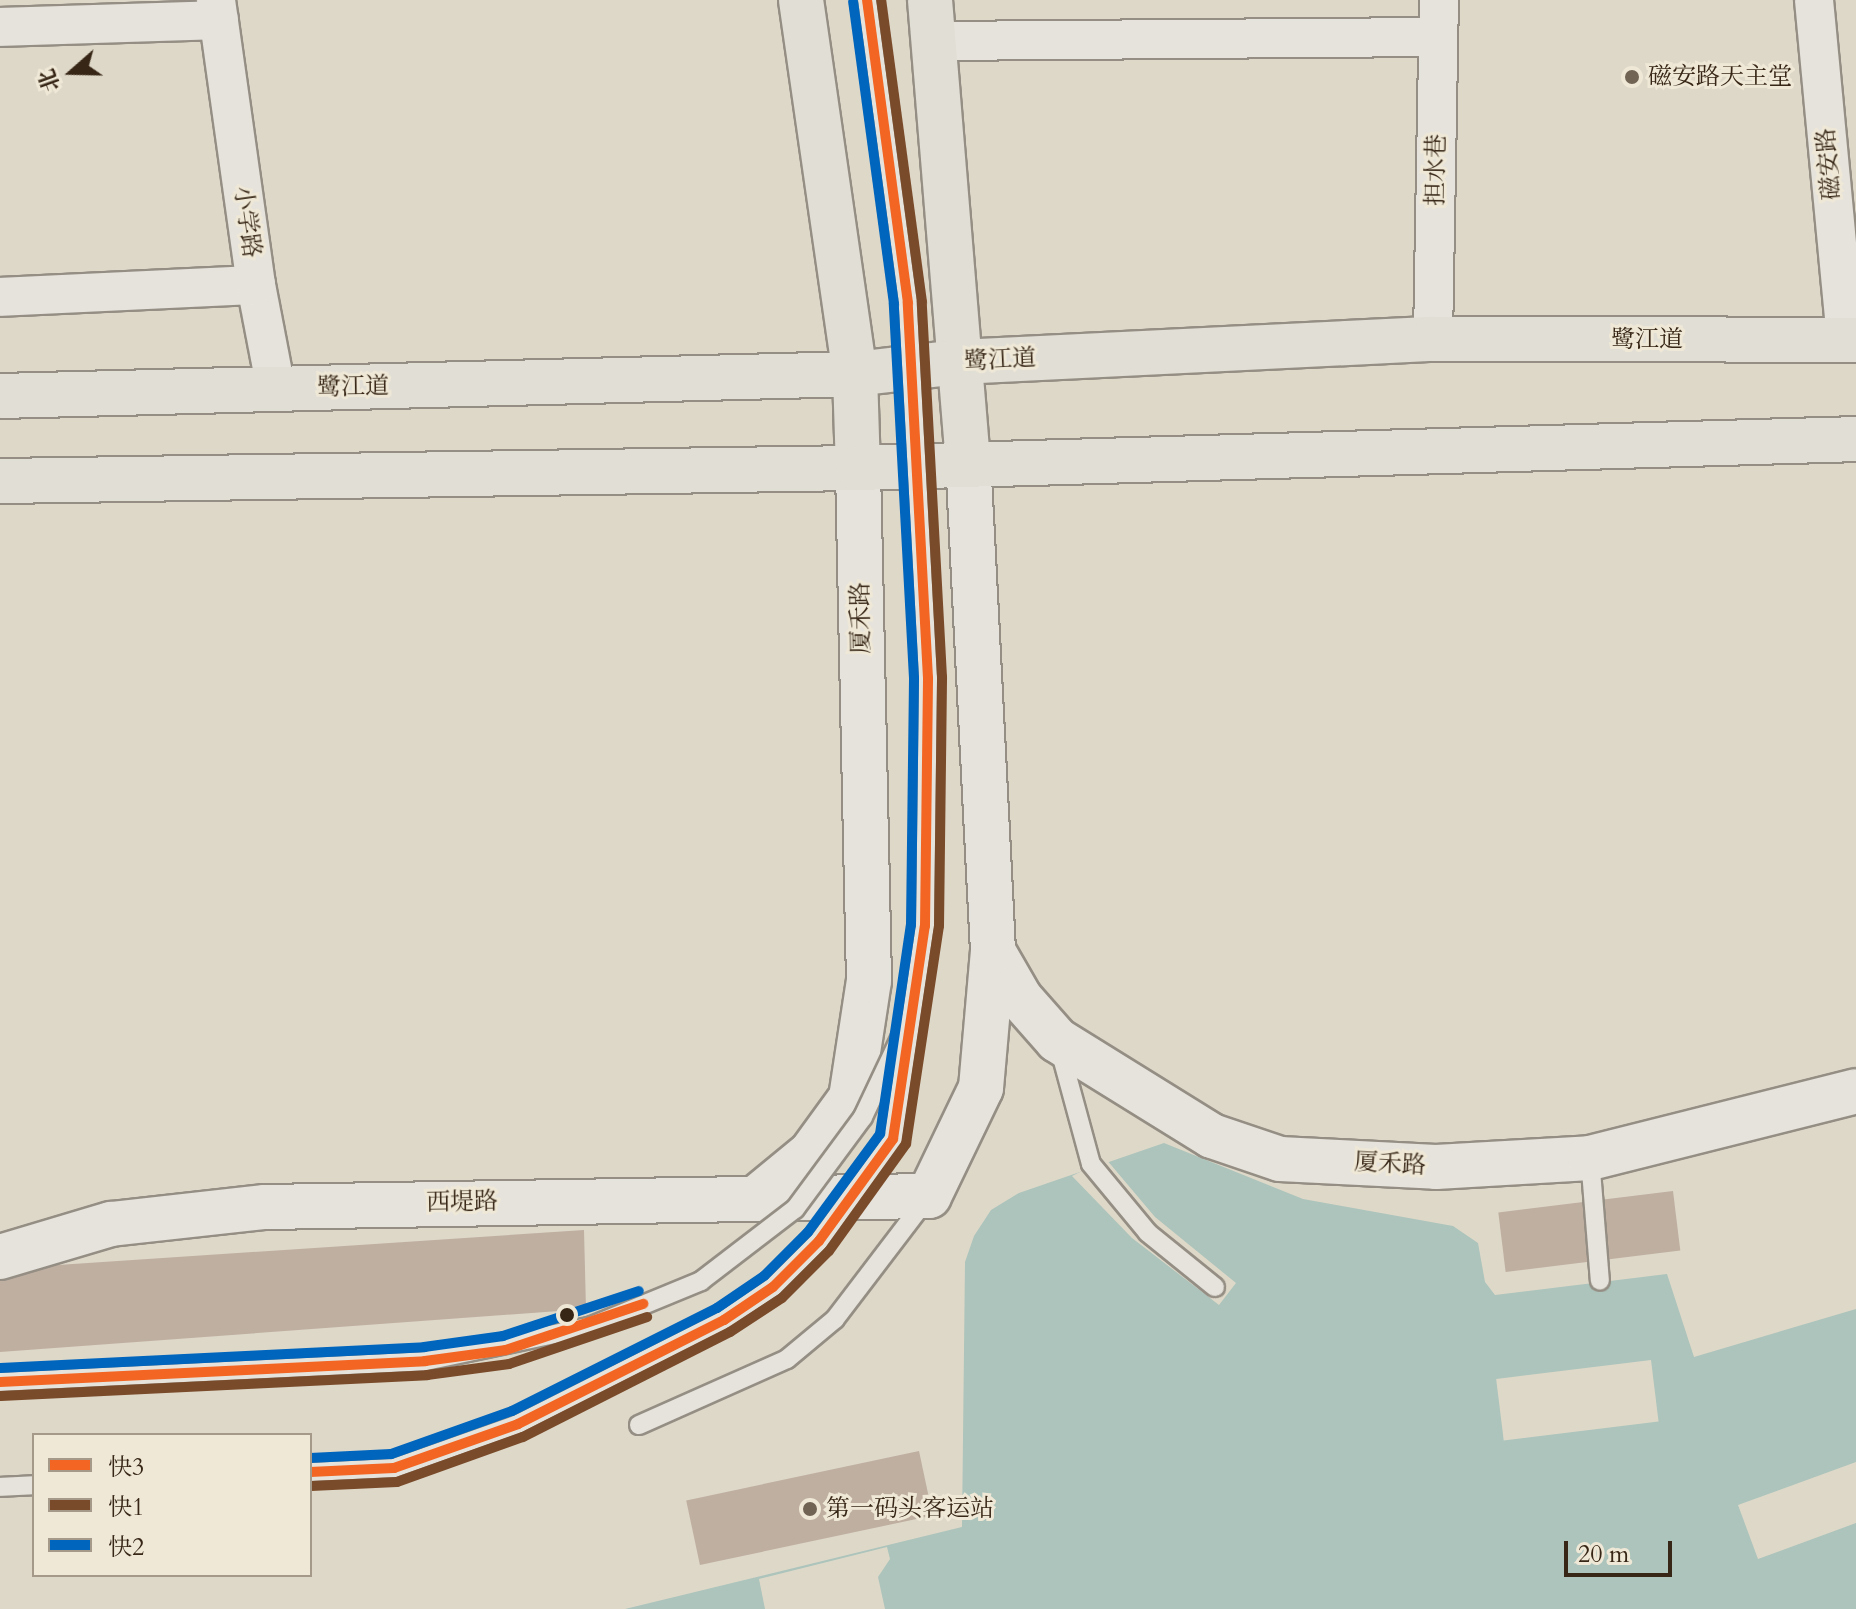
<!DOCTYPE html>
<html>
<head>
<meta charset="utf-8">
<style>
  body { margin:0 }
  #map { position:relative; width:1856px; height:1609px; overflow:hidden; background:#ded8c9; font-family:Cardo,"Noto Serif SC",serif }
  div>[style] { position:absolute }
  .water>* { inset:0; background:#acc4bb }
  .pier>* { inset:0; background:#ded8c9; transform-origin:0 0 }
  .building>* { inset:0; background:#bfafa1; transform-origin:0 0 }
  .roads { filter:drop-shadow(2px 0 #948e84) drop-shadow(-2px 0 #948e84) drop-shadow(0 2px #948e84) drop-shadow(0 -2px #948e84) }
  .service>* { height:18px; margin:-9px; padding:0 9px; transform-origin:9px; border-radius:9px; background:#e6e3dc }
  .minor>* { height:38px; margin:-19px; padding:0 19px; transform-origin:19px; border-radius:19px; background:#e6e3dc }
  .tertiary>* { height:44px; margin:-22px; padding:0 22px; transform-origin:22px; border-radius:22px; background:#e6e3dc }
  .primary>* { height:44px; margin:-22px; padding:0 22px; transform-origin:22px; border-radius:22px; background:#e1ded5 }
  .bridges { filter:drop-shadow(2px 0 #948e84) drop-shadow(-2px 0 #948e84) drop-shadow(0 2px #948e84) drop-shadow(0 -2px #948e84) }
  .service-bridge>* { height:18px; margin:-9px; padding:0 9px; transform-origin:9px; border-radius:9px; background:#e6e3dc }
  .bus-1>* { height:10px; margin:-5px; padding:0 5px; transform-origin:5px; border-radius:5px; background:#f26522 }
  .bus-2>* { height:10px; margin:-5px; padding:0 5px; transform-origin:5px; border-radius:5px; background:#7a4b2a }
  .bus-3>* { height:10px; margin:-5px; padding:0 5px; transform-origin:5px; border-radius:5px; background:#0065bd }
  .dots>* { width:22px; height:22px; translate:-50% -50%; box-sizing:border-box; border:4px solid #efe8d7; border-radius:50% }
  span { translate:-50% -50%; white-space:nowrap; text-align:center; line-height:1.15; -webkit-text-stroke:6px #efe8d7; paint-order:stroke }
  .poi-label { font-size:24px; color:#372615 }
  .left { translate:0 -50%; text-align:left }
  .street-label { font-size:24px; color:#372615 }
  .legend { position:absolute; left:32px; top:1433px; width:280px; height:144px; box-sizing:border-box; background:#efe8d7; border:2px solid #a59a89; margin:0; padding:10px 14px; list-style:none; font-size:24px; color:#372615 }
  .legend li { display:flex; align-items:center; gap:16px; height:40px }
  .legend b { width:40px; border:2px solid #a59a89 }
  .north { position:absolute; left:32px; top:32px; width:80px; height:80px; -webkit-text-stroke:6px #efe8d7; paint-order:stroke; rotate:250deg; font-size:22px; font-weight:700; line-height:32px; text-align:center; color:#372615 }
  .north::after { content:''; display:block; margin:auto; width:28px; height:36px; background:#372615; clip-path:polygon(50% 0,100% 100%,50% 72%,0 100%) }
  .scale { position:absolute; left:1564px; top:1541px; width:108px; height:36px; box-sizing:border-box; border:4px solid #372615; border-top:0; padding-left:10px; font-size:24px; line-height:28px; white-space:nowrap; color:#372615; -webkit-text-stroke:6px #efe8d7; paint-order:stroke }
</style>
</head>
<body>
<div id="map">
  <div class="water">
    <div style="clip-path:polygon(1164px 1143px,1303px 1199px,1453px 1226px,1478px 1243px,1485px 1282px,1495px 1295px,1667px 1274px,1694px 1357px,1856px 1309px,1856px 1609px,625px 1609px,962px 1527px,965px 1262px,974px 1236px,991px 1210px,1019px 1193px)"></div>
  </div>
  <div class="pier">
    <div style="clip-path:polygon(1106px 1159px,1155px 1217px,1236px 1283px,1219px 1305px,1132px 1238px,1072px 1176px)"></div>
    <div style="left:1651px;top:1360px;width:62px;height:156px;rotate:83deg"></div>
    <div style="clip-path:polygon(1856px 1462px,1856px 1523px,1758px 1559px,1738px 1505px)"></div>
    <div style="clip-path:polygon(887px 1547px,890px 1559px,878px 1577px,885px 1609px,765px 1609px,759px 1579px)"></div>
  </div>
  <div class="building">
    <div style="left:1673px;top:1191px;width:60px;height:176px;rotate:83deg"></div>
    <div style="clip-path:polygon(584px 1230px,586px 1309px,0 1352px,0 1281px,43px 1266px)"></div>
    <div style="left:919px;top:1451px;width:66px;height:238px;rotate:78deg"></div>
  </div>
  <div class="roads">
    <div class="service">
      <div style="left:1060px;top:1050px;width:118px;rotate:74.8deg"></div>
      <div style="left:1091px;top:1164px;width:89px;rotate:50.4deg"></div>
      <div style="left:1148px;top:1233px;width:86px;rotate:38.9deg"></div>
      <div style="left:1590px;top:1158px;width:123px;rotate:85.4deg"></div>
      <div style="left:639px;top:1425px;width:162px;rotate:-24deg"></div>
      <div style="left:787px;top:1359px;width:62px;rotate:-39.8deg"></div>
      <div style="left:835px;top:1319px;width:148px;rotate:-52.7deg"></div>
      <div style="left:0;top:1487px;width:34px;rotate:-3deg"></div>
    </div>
    <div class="minor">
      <div style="left:1814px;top:0;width:342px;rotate:84.6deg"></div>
      <div style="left:0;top:27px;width:219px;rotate:-1.8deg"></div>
      <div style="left:936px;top:41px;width:502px;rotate:-0.46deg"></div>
      <div style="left:256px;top:285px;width:106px;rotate:79.1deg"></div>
      <div style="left:0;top:297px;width:256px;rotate:-2.7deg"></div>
      <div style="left:256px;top:285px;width:288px;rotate:-98deg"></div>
      <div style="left:1433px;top:339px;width:339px;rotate:-89deg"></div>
    </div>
    <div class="tertiary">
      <div style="left:993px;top:951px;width:54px;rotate:60.1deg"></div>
      <div style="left:1020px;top:998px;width:56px;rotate:48.6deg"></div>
      <div style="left:1057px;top:1040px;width:182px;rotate:31.8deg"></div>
      <div style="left:1212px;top:1136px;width:72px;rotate:18.7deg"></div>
      <div style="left:1280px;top:1159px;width:156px;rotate:2.9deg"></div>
      <div style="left:1436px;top:1167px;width:154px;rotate:-3.3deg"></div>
      <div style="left:1590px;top:1158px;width:274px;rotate:-14.1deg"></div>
      <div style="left:755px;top:1199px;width:72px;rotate:-39.4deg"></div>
      <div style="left:811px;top:1153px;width:68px;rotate:-54deg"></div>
      <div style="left:851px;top:1098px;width:118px;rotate:-81.3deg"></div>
      <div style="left:869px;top:981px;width:513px;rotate:-91.23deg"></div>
      <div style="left:0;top:1257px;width:116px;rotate:-16.6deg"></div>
      <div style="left:111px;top:1224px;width:155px;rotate:-6.3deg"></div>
      <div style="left:265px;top:1207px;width:664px;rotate:-0.95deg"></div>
      <div style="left:929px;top:1196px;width:120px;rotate:-64.3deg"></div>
      <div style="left:981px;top:1088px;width:138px;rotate:-85deg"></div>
      <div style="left:993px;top:951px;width:488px;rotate:-92.9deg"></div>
    </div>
    <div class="primary">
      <div style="left:801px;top:0;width:378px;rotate:81.8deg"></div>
      <div style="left:855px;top:374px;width:94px;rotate:88.2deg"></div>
      <div style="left:930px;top:0;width:466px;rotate:85.3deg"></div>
      <div style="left:0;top:396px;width:855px;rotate:-1.47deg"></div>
      <div style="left:855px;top:374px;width:105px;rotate:-6.6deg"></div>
      <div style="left:959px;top:362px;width:475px;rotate:-2.8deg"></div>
      <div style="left:1433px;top:339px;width:423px;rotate:0.1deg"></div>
      <div style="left:0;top:481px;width:858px;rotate:-0.87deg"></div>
      <div style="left:858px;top:468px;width:998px;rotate:-1.66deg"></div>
    </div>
  </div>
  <div class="bridges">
    <div class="service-bridge">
      <div style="left:0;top:1382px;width:426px;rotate:-2.8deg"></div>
      <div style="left:425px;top:1361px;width:171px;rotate:-11.8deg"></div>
      <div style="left:592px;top:1326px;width:118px;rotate:-22.4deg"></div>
      <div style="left:701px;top:1281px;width:118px;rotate:-37.5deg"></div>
      <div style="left:795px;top:1209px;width:114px;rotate:-53.5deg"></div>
      <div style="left:863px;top:1117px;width:105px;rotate:-64.7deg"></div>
      <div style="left:310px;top:1472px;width:84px;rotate:-2.7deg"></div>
      <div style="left:394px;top:1468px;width:132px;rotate:-19.5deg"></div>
      <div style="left:518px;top:1424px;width:231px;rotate:-26.8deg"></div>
      <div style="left:724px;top:1320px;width:59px;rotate:-34deg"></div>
      <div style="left:773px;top:1287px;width:65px;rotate:-45deg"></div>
      <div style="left:819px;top:1241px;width:126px;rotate:-54deg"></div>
      <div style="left:893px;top:1139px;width:215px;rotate:-81.5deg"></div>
      <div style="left:925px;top:926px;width:248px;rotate:-89.3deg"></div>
      <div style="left:928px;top:678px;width:376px;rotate:-93.1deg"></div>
      <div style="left:908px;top:303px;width:306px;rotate:-97.7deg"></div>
    </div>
  </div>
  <div class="bus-1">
    <div style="left:0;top:1382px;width:426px;rotate:-2.8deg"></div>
    <div style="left:425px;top:1361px;width:82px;rotate:-7.7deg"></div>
    <div style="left:506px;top:1350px;width:145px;rotate:-18.6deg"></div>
    <div style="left:310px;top:1472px;width:84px;rotate:-2.7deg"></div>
    <div style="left:394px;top:1468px;width:132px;rotate:-19.5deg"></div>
    <div style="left:518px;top:1424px;width:231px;rotate:-26.8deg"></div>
    <div style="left:724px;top:1320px;width:59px;rotate:-34deg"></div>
    <div style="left:773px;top:1287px;width:65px;rotate:-45deg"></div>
    <div style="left:819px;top:1241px;width:126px;rotate:-54deg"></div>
    <div style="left:893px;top:1139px;width:215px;rotate:-81.5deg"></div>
    <div style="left:925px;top:926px;width:248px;rotate:-89.3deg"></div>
    <div style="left:928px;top:678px;width:376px;rotate:-93.1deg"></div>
    <div style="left:908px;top:303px;width:306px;rotate:-97.7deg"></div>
  </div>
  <div class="bus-2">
    <div style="left:1px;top:1396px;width:427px;rotate:-2.8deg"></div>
    <div style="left:427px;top:1375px;width:83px;rotate:-7.6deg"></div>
    <div style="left:509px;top:1364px;width:146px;rotate:-18.8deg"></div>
    <div style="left:311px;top:1486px;width:86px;rotate:-2.7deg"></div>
    <div style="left:397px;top:1482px;width:134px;rotate:-19.7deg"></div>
    <div style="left:523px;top:1437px;width:232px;rotate:-26.9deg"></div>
    <div style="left:730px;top:1332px;width:62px;rotate:-33.2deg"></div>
    <div style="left:782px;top:1298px;width:66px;rotate:-45deg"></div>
    <div style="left:829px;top:1251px;width:132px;rotate:-54.3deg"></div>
    <div style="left:906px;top:1144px;width:220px;rotate:-81.4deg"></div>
    <div style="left:939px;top:926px;width:249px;rotate:-89.3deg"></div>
    <div style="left:942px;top:677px;width:376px;rotate:-93.1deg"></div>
    <div style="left:922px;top:302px;width:305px;rotate:-97.7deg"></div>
  </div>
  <div class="bus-3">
    <div style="left:0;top:1368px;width:425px;rotate:-2.8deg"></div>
    <div style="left:424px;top:1347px;width:80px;rotate:-7.9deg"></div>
    <div style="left:503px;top:1336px;width:143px;rotate:-18.3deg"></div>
    <div style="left:310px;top:1458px;width:81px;rotate:-2.8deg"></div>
    <div style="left:391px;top:1454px;width:128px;rotate:-19.6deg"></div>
    <div style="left:512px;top:1411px;width:229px;rotate:-26.7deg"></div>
    <div style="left:717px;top:1308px;width:57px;rotate:-34.2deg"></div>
    <div style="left:764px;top:1276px;width:62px;rotate:-45deg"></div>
    <div style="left:808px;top:1232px;width:122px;rotate:-53.7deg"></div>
    <div style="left:880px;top:1134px;width:211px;rotate:-81.6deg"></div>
    <div style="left:911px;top:925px;width:247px;rotate:-89.3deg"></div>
    <div style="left:914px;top:678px;width:375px;rotate:-93.1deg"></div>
    <div style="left:894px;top:304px;width:305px;rotate:-97.7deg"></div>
  </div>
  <div class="dots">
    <div style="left:1632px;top:77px;background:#716454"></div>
    <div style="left:567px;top:1315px;background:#372615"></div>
    <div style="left:810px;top:1509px;background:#716454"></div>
  </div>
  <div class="poi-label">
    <span class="left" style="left:1648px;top:77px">磁安路天主堂</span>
    <span class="left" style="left:826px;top:1509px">第一码头客运站</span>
  </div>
  <div class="street-label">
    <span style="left:1829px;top:164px;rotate:-95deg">磁安路</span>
    <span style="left:1436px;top:170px;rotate:-89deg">担水巷</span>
    <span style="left:247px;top:222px;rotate:82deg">小学路</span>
    <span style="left:1647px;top:340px">鹭江道</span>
    <span style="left:1000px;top:360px;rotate:-3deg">鹭江道</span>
    <span style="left:353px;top:387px;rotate:-1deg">鹭江道</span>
    <span style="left:861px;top:618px;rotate:-91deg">厦禾路</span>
    <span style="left:1390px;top:1164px;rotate:3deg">厦禾路</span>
    <span style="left:462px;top:1202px;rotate:-1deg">西堤路</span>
  </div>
  <ul class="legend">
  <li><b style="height:10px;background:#f26522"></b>快3</li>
  <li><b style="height:10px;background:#7a4b2a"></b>快1</li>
  <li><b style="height:10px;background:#0065bd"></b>快2</li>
  </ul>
  <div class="north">北</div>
  <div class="scale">20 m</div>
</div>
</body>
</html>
